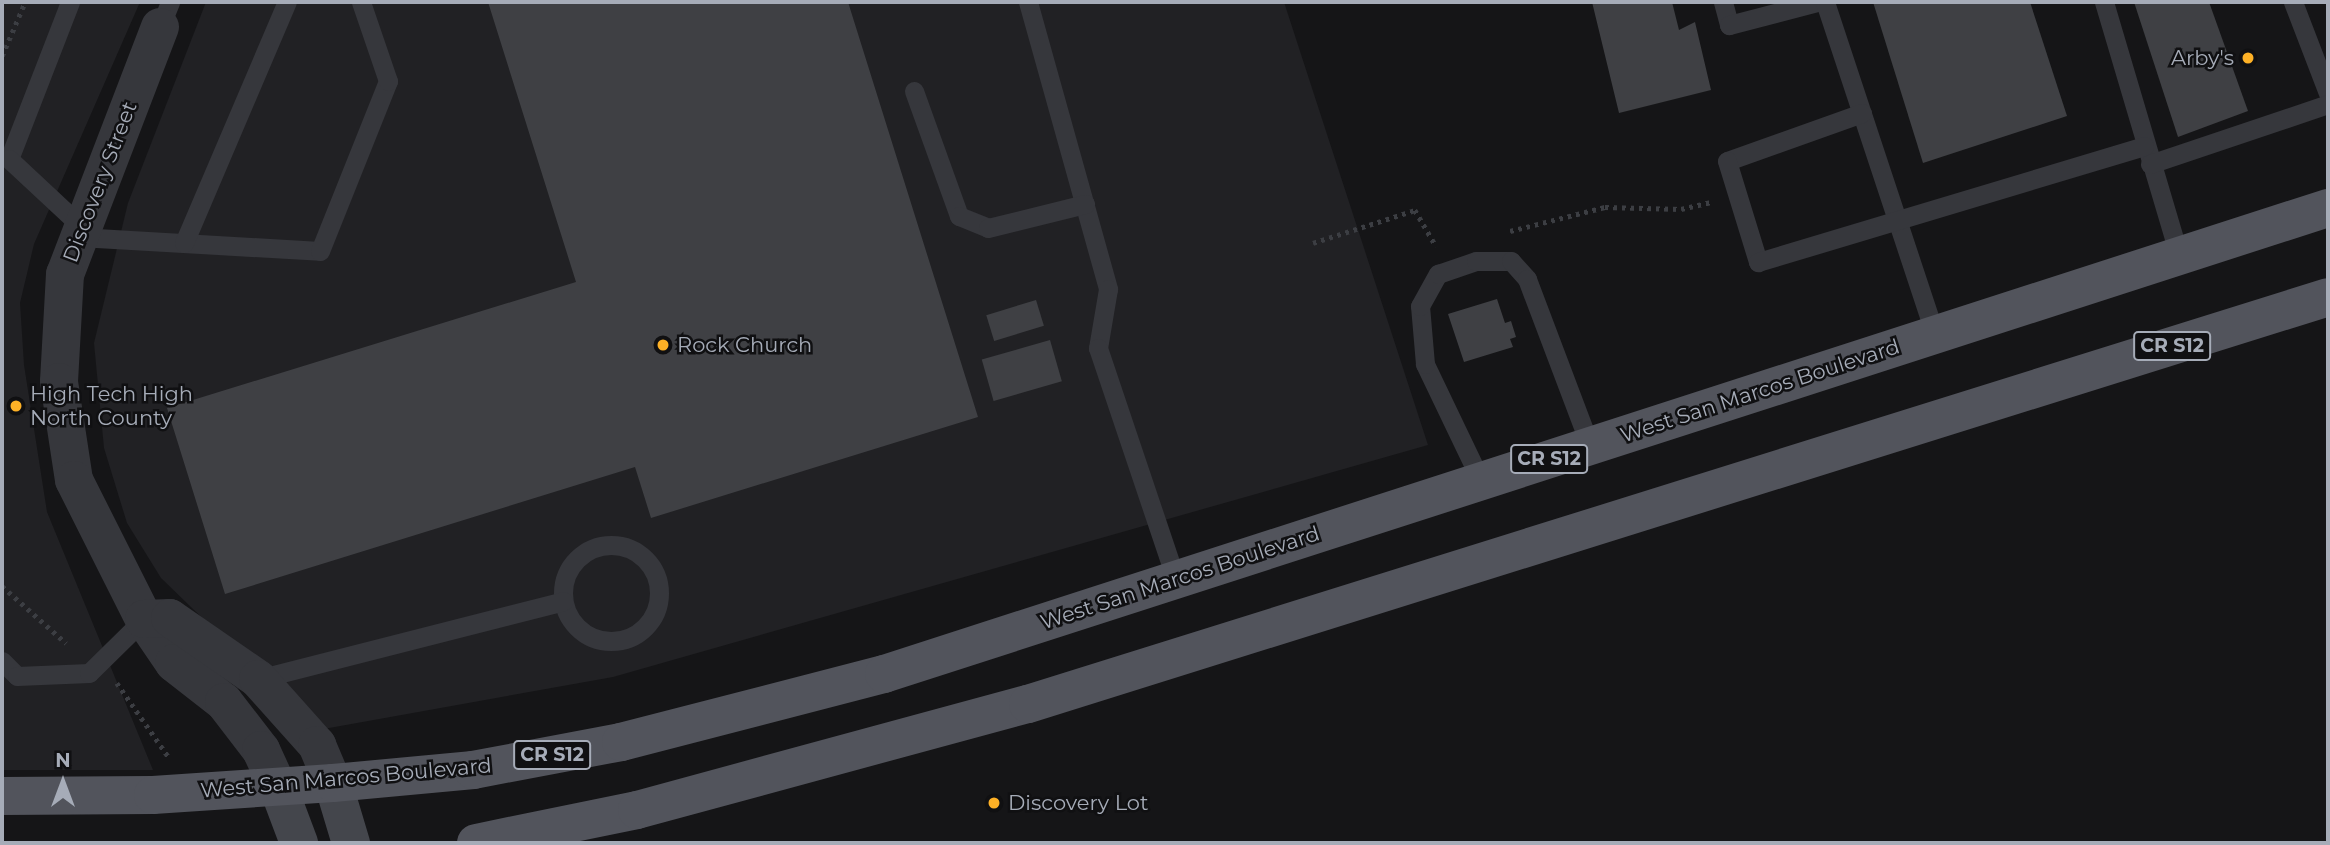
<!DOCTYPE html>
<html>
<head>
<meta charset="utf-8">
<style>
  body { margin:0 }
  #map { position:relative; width:2330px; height:845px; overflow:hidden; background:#151517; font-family:Montserrat,sans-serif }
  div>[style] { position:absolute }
  .built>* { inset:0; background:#212124 }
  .building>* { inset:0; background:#3f4044; transform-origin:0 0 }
  .path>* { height:4.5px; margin-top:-2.25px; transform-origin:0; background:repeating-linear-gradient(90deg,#3c3e43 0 3.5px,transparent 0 8.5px) }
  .service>* { height:19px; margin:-9.5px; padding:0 9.5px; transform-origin:9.5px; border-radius:9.5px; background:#36373c }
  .service>.ring { margin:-9.5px; padding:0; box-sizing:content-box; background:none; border:19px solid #36373c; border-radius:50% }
  .minor>* { height:38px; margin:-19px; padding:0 19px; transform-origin:19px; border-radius:19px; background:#36373c }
  .secondary>* { height:38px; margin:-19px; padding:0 19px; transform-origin:19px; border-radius:19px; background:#44464c }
  .primary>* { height:38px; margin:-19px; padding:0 19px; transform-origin:19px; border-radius:19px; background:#52545c }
  .dots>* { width:19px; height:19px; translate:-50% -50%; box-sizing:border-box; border:4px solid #101012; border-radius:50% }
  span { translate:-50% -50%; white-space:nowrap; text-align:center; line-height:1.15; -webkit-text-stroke:5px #101012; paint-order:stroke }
  .shield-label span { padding:2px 5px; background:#101012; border:2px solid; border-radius:5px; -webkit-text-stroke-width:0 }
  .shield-label { font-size:19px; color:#a6acb8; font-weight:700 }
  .poi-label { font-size:21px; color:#a6acb8 }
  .right { translate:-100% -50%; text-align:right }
  .left { translate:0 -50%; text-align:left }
  .street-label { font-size:21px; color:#a6acb8 }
  .frame { position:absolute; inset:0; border:4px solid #a6acb8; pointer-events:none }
  .north { position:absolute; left:28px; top:747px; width:70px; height:70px; -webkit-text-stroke:5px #101012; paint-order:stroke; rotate:0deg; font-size:19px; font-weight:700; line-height:28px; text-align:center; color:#a6acb8 }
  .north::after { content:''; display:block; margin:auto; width:24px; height:32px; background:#a6acb8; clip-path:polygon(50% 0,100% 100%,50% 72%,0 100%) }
</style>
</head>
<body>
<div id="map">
  <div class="built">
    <div style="clip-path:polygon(2px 2px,140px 2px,34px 244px,20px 303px,24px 365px,47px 512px,153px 770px,2px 770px)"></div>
    <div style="clip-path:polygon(206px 2px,1284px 2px,1428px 445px,613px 677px,318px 730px,161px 578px,127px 523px,104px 448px,94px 343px,128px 203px)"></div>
  </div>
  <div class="building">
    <div style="clip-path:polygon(488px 2px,848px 2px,978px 417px,651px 518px,635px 467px,225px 594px,167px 408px,576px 282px)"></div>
    <div style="clip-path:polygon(1592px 2px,1672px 2px,1679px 30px,1695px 22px,1711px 90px,1619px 113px)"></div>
    <div style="clip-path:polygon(1873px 2px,2030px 2px,2067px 116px,1923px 163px)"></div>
    <div style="clip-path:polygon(2134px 2px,2209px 2px,2248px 111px,2178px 137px)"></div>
    <div style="clip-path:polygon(1497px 299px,1505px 323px,1511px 321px,1516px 337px,1510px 339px,1513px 347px,1464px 362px,1448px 314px)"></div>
    <div style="left:1036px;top:300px;width:27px;height:52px;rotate:73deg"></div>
    <div style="left:1050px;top:340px;width:43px;height:71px;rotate:74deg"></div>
  </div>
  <div class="path">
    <div style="left:2px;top:56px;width:59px;rotate:-66.9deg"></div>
    <div style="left:1510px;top:231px;width:98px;rotate:-14.2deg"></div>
    <div style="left:1605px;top:207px;width:76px;rotate:1.5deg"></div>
    <div style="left:1681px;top:209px;width:31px;rotate:-13deg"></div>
    <div style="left:1313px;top:243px;width:107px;rotate:-17.9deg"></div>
    <div style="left:1415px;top:210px;width:42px;rotate:59.7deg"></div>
    <div style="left:2px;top:586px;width:86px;rotate:41.7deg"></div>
    <div style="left:117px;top:683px;width:89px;rotate:55.1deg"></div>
  </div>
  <div class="service">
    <div style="left:70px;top:2px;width:168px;rotate:111.2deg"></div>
    <div style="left:9px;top:159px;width:101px;rotate:43deg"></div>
    <div style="left:1028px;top:2px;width:298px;rotate:74.4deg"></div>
    <div style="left:1108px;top:289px;width:60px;rotate:99.6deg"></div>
    <div style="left:1098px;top:348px;width:245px;rotate:71.4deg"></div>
    <div style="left:1723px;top:2px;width:24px;rotate:75deg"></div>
    <div style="left:1729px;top:25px;width:91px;rotate:-14.6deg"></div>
    <div style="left:1825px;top:2px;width:351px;rotate:71.7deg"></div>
    <div style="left:2104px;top:2px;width:265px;rotate:73.5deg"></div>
    <div style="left:2293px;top:2px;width:97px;rotate:69deg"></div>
    <div style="left:160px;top:27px;width:27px;rotate:-68deg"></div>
    <div style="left:914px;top:91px;width:133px;rotate:70.2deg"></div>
    <div style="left:959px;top:216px;width:31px;rotate:22deg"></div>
    <div style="left:988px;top:228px;width:100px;rotate:-13.9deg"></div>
    <div style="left:1862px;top:113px;width:143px;rotate:160.4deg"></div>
    <div style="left:1727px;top:161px;width:106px;rotate:72.9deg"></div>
    <div style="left:1758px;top:262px;width:403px;rotate:-16.7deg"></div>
    <div style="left:2150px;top:164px;width:188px;rotate:-18.6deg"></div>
    <div style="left:79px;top:237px;width:241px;rotate:3.3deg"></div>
    <div style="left:320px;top:251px;width:183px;rotate:-68.2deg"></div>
    <div style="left:388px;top:81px;width:83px;rotate:-108.9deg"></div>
    <div style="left:184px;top:243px;width:262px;rotate:-66.9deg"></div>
    <div style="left:1481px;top:481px;width:130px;rotate:-115.6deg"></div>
    <div style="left:1425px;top:364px;width:58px;rotate:-94.9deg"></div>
    <div style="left:1420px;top:306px;width:37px;rotate:-61deg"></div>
    <div style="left:1438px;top:274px;width:40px;rotate:-18.9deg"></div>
    <div style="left:1476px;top:261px;width:35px"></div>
    <div style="left:1511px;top:261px;width:24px;rotate:48deg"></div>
    <div style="left:1527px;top:279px;width:178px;rotate:69.3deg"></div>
    <div class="ring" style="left:563px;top:545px;width:77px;height:77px"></div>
    <div style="left:2px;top:661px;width:21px;rotate:45deg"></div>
    <div style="left:17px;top:676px;width:72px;rotate:-2.4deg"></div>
    <div style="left:89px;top:673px;width:77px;rotate:-44.5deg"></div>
    <div style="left:258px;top:679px;width:315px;rotate:-14.3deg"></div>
  </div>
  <div class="minor">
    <div style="left:160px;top:27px;width:265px;rotate:111deg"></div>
    <div style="left:65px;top:274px;width:108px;rotate:93.2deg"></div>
    <div style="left:59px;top:382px;width:99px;rotate:81.3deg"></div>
    <div style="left:74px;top:480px;width:156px;rotate:63.3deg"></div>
    <div style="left:144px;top:619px;width:53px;rotate:55.7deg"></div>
    <div style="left:174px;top:663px;width:63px;rotate:38deg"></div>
    <div style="left:224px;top:702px;width:61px;rotate:52.4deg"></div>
    <div style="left:261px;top:750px;width:41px;rotate:65.3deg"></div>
    <div style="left:144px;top:619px;width:26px;rotate:-2deg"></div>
    <div style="left:170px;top:618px;width:107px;rotate:34.7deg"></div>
    <div style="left:258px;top:679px;width:89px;rotate:48.2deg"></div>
    <div style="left:317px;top:745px;width:41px;rotate:67.2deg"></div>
  </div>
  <div class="secondary">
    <div style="left:333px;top:783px;width:63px;rotate:73.3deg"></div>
    <div style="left:278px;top:787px;width:60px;rotate:69.4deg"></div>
  </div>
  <div class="primary">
    <div style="left:2px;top:796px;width:151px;rotate:-0.4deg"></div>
    <div style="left:153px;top:795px;width:180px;rotate:-3.8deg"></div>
    <div style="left:333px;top:783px;width:141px;rotate:-5.3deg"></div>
    <div style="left:473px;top:770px;width:151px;rotate:-10.7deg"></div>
    <div style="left:621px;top:742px;width:272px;rotate:-14.5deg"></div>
    <div style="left:884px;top:674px;width:1517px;rotate:-17.89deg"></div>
    <div style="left:476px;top:843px;width:164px;rotate:-11.6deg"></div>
    <div style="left:637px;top:810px;width:405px;rotate:-15.2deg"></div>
    <div style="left:1028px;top:704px;width:1362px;rotate:-17.38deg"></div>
  </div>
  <div class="dots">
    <div style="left:2248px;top:58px;background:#feb126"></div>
    <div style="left:663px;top:345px;background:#feb126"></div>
    <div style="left:16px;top:406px;background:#feb126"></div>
    <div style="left:994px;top:803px;background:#feb126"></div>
  </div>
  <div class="shield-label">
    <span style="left:2172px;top:346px">CR S12</span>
    <span style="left:1549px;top:459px">CR S12</span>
    <span style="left:552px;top:755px">CR S12</span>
  </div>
  <div class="poi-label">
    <span class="right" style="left:2234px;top:58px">Arby's</span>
    <span class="left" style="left:677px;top:345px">Rock Church</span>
    <span class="left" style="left:30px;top:406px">High Tech High<br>North County</span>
    <span class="left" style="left:1008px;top:803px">Discovery Lot</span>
  </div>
  <div class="street-label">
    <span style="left:100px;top:182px;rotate:-69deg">Discovery Street</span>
    <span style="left:1760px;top:391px;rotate:-18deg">West San Marcos Boulevard</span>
    <span style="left:1180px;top:578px;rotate:-18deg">West San Marcos Boulevard</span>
    <span style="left:346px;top:778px;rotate:-5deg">West San Marcos Boulevard</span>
  </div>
  <div class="frame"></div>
  <div class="north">N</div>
</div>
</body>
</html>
